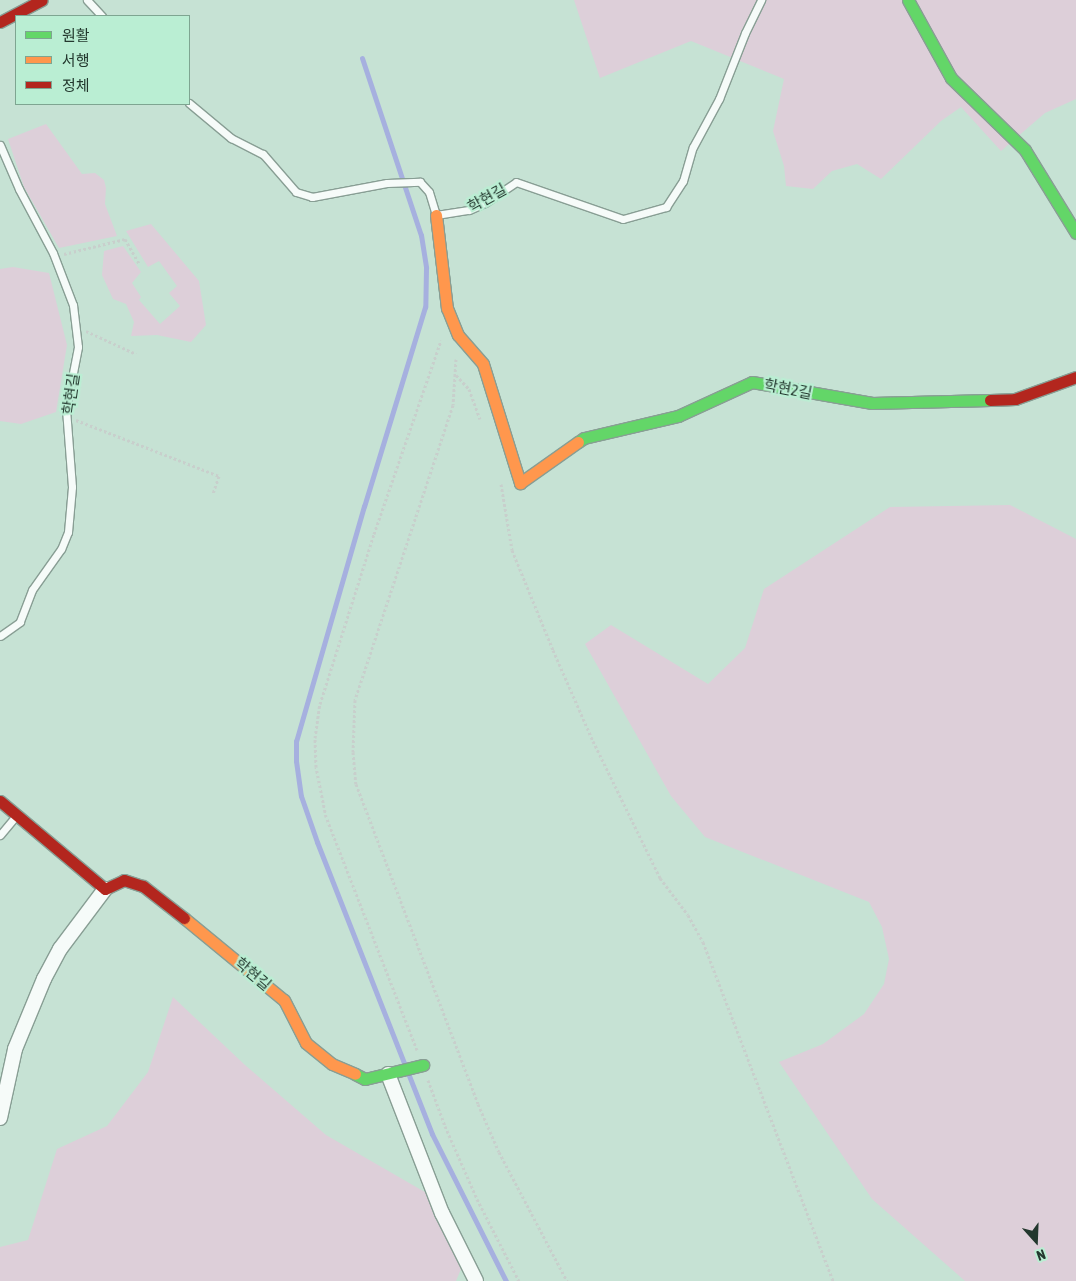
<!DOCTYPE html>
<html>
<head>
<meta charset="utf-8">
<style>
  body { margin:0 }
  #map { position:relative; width:1076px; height:1281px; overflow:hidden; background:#c6e2d4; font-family:"Asap Condensed","Noto Sans KR",sans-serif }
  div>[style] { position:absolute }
  .green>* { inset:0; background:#ddcfd9 }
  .stream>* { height:5px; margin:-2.5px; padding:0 2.5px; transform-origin:2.5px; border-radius:2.5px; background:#a6b0df }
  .path>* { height:3px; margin-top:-1.5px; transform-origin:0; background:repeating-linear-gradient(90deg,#c8cfcc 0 2.5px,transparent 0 5px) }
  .roads { filter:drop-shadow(1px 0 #889e94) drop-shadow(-1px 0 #889e94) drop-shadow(0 1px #889e94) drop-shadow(0 -1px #889e94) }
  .lane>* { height:7px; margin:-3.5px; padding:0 3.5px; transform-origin:3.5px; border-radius:3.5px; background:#f6fbf9 }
  .street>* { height:14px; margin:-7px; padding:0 7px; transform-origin:7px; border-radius:7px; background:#f6fbf9 }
  .fast>* { height:11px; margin:-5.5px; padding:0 5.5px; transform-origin:5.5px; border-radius:5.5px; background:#63d668 }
  .slow>* { height:11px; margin:-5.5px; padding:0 5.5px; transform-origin:5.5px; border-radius:5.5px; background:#ff974d }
  .jam>* { height:11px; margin:-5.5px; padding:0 5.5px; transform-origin:5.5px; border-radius:5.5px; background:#b3261e }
  span { translate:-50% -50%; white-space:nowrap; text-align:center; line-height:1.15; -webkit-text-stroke:4.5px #baeed3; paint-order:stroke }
  .street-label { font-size:15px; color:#23382e }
  .legend { position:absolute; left:15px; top:15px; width:175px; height:90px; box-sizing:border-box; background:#baeed3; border:1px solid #7ea591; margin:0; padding:6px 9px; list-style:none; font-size:15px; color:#23382e }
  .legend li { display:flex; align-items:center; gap:10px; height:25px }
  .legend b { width:25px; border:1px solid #7ea591 }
  .north { position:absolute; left:1011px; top:1216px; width:50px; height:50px; -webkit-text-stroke:4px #baeed3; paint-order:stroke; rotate:160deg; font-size:14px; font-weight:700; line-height:20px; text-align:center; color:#23382e }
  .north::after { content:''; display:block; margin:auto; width:18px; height:22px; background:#23382e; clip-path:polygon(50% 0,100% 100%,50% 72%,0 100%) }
</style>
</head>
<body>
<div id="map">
  <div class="green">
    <div style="clip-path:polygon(574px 0,1076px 0,1076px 99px,1045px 113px,1001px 151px,961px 107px,941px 121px,881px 179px,857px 164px,832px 171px,813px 189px,786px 186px,784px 166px,773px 131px,784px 79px,691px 41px,600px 78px)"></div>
    <div style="clip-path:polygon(46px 124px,82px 174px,95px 173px,104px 180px,106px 188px,105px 204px,117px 236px,59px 248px,24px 187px,8px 139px)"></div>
    <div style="clip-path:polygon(151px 224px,199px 281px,206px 325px,191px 342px,157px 335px,131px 336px,134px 322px,126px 304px,113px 299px,102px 275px,104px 251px,123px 246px,141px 272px,132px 283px,141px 297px,139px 300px,160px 324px,180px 306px,169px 293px,177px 286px,159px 261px,148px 267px,126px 231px)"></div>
    <div style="clip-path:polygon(13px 267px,49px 273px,67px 345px,56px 412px,21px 424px,0 421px,0 269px)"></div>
    <div style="clip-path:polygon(1010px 505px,1076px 539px,1076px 1281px,965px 1281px,872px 1199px,779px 1062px,823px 1044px,864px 1014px,884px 984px,889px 959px,882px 927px,869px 902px,705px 837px,671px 796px,585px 644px,611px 625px,708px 684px,745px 648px,764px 589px,890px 507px)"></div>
    <div style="clip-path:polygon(173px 997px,245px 1065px,326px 1135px,430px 1195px,461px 1269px,456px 1281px,0 1281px,0 1247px,28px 1240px,57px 1149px,107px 1126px,148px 1072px)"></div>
  </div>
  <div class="stream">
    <div style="left:362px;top:58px;width:187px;rotate:71.6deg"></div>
    <div style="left:421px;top:235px;width:33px;rotate:81deg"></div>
    <div style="left:426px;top:268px;width:39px;rotate:91deg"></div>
    <div style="left:425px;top:307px;width:208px;rotate:107deg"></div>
    <div style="left:364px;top:506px;width:245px;rotate:106.1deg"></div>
    <div style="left:296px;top:741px;width:20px;rotate:90deg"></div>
    <div style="left:296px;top:761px;width:35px;rotate:82deg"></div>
    <div style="left:301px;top:796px;width:49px;rotate:70.8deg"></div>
    <div style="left:317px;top:842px;width:314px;rotate:68.5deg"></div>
    <div style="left:432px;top:1134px;width:165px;rotate:63.3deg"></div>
  </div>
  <div class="path">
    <div style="left:64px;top:254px;width:63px;rotate:-13.8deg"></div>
    <div style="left:125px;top:239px;width:28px;rotate:60deg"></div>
    <div style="left:86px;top:331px;width:55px;rotate:24.7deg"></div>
    <div style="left:456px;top:359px;width:46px;rotate:93.7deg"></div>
    <div style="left:453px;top:405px;width:311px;rotate:108.4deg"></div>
    <div style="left:355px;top:700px;width:52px;rotate:92.2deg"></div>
    <div style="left:353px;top:752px;width:32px;rotate:85deg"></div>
    <div style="left:356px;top:784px;width:342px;rotate:69.1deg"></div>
    <div style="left:478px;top:1104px;width:52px;rotate:66.4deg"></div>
    <div style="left:499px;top:1152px;width:146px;rotate:62.2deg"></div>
    <div style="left:456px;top:375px;width:19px;rotate:47deg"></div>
    <div style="left:469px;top:389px;width:32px;rotate:70deg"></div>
    <div style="left:76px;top:420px;width:154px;rotate:21.4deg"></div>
    <div style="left:219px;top:476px;width:18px;rotate:109deg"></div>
    <div style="left:501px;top:484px;width:67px;rotate:80.5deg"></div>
    <div style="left:512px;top:550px;width:108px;rotate:67.7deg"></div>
    <div style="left:553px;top:650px;width:99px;rotate:66.3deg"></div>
    <div style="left:593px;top:741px;width:153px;rotate:63.9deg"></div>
    <div style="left:660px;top:878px;width:46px;rotate:52.9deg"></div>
    <div style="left:688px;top:915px;width:31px;rotate:61deg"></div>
    <div style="left:703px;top:942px;width:363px;rotate:69deg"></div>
    <div style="left:417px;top:1050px;width:250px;rotate:-111.3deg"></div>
    <div style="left:326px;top:817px;width:51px;rotate:-101.3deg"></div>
    <div style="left:316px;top:767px;width:29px;rotate:-92deg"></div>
    <div style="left:315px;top:738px;width:34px;rotate:-82deg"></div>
    <div style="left:320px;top:704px;width:178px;rotate:-72.4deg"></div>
    <div style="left:374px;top:534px;width:205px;rotate:-70.9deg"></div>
    <div style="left:428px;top:1080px;width:49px;rotate:69.7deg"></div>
    <div style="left:445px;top:1126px;width:80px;rotate:66.3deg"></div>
    <div style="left:477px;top:1199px;width:92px;rotate:62.9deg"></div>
  </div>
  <div class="roads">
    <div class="lane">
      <div style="left:87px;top:0;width:22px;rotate:47deg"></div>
      <div style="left:189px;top:103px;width:55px;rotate:39.8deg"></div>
      <div style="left:231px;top:138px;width:36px;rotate:27deg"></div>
      <div style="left:263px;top:154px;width:50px;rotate:49deg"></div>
      <div style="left:296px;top:192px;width:17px;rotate:17deg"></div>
      <div style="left:312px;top:197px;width:76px;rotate:-10.6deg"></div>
      <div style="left:387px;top:183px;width:33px;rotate:-2deg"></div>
      <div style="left:420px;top:182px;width:13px;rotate:48deg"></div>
      <div style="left:429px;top:192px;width:24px;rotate:73deg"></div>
      <div style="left:436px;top:215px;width:33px;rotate:-9deg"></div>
      <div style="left:469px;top:210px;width:17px;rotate:-24deg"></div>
      <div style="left:485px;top:203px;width:37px;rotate:-34deg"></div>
      <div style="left:516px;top:182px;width:113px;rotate:19.1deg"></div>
      <div style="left:623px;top:219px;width:45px;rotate:-15.6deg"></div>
      <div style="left:666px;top:207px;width:31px;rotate:-57deg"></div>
      <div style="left:683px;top:181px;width:35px;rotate:-74deg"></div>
      <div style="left:693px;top:147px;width:55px;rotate:-61.6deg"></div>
      <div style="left:719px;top:99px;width:71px;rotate:-68.5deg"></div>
      <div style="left:745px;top:33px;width:37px;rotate:-64deg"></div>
      <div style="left:0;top:145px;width:48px;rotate:66.6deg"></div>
      <div style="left:19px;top:189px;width:72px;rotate:62deg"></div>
      <div style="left:53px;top:253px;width:56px;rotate:69deg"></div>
      <div style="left:73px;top:305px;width:42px;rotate:83.2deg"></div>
      <div style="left:78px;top:347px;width:63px;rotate:101deg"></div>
      <div style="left:66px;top:409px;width:78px;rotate:85.6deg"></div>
      <div style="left:72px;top:487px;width:45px;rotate:95.1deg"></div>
      <div style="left:68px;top:532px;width:18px;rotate:112deg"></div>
      <div style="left:61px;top:549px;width:50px;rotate:125.3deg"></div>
      <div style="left:32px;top:590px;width:34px;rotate:111deg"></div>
      <div style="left:20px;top:622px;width:24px;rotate:145deg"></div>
      <div style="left:0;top:835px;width:25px;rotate:-50deg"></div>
    </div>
    <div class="street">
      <div style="left:388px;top:1074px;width:149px;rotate:68.8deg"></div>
      <div style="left:442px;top:1213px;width:76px;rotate:63.4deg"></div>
      <div style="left:0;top:1118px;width:71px;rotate:-77.7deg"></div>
      <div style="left:15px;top:1049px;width:76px;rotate:-67.5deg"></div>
      <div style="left:44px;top:979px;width:34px;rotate:-62deg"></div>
      <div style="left:60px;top:949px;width:75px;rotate:-53.1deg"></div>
    </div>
    <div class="fast">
      <div style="left:908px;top:0;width:89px;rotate:61.1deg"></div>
      <div style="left:951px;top:78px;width:103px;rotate:44.2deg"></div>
      <div style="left:1025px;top:150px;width:97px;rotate:58.4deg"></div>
      <div style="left:578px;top:442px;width:7px;rotate:-34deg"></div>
      <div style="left:584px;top:438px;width:97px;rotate:-13.2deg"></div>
      <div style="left:678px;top:416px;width:81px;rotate:-24.7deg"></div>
      <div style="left:752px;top:382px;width:122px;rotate:9.9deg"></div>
      <div style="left:872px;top:403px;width:118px;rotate:-1.5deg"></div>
      <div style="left:355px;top:1074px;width:11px;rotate:27deg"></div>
      <div style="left:365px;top:1079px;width:60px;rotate:-13.6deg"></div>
    </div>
    <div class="slow">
      <div style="left:436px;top:215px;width:94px;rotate:83.3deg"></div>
      <div style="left:447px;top:308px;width:29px;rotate:68deg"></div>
      <div style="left:458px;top:335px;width:38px;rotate:49deg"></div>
      <div style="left:483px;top:364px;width:125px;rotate:72.7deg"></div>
      <div style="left:520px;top:483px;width:71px;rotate:-35.3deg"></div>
      <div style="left:184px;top:918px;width:129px;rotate:39.4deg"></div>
      <div style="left:284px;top:1000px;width:48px;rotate:62.9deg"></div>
      <div style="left:306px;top:1043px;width:33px;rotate:39deg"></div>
      <div style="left:332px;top:1064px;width:25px;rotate:23deg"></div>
    </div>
    <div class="jam">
      <div style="left:0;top:22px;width:47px;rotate:-27.6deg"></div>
      <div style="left:990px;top:400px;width:25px;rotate:-2deg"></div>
      <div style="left:1015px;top:399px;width:65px;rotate:-19.8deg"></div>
      <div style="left:0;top:801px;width:137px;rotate:40deg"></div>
      <div style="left:105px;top:889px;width:21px;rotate:-25deg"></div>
      <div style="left:124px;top:880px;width:20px;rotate:18deg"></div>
      <div style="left:143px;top:886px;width:52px;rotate:38deg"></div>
    </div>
  </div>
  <div class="street-label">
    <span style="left:487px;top:198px;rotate:-29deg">학현길</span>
    <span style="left:788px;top:389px;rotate:11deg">학현2길</span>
    <span style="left:71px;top:394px;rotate:-82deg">학현길</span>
    <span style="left:253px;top:974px;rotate:40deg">학현길</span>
  </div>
  <ul class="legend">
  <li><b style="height:6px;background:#63d668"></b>원활</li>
  <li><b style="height:6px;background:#ff974d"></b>서행</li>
  <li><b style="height:6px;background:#b3261e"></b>정체</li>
  </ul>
  <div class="north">N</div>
</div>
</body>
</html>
